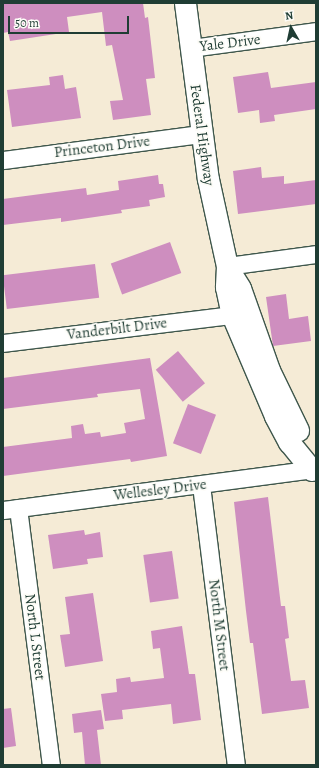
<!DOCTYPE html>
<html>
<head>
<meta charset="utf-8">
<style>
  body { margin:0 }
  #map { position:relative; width:319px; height:768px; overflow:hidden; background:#f5ebd6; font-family:Alegreya,serif }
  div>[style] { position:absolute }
  .building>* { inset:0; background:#ce8ebf; transform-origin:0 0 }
  .roads { filter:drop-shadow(1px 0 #3f574c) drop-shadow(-1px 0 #3f574c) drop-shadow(0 1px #3f574c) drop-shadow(0 -1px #3f574c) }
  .minor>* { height:17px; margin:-8.5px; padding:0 8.5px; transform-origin:8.5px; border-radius:8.5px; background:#fff }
  .major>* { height:21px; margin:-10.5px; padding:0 10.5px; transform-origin:10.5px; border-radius:10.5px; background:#fff }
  span { translate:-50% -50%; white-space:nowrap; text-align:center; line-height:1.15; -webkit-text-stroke:3.5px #fdfcf7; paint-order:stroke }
  .street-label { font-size:15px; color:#1f3d34 }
  .frame { position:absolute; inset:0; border:4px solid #1f3d34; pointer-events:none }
  .north { position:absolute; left:271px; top:8px; width:40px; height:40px; -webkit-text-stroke:3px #fdfcf7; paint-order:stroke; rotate:351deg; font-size:11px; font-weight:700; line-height:16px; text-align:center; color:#1f3d34 }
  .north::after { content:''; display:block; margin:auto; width:14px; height:18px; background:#1f3d34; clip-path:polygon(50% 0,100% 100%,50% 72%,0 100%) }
  .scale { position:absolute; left:8px; top:16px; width:121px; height:18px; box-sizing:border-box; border:2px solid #1f3d34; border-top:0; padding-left:5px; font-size:12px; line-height:14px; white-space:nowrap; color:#1f3d34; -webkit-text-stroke:3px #fdfcf7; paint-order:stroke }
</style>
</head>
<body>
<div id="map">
  <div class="building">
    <div style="clip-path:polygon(3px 3px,143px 3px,145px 18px,148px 17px,155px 78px,146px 79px,151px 115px,113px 120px,110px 101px,123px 100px,112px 45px,106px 46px,102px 12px,67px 17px,69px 32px,10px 41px,8px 32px,3px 33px)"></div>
    <div style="clip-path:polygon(268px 72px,271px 88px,316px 82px,316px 109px,274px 115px,275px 121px,260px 123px,259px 110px,238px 113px,233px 77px)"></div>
    <div style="clip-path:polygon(63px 75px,65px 89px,76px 87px,81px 118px,12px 127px,7px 90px,50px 85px,49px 77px)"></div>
    <div style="clip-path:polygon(261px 167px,262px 178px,284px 176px,284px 184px,316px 180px,316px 204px,238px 214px,233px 171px)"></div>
    <div style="clip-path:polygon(158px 175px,159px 184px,163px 184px,165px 197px,149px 200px,150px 206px,121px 210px,122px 213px,61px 222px,61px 218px,3px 225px,3px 199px,86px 188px,87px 195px,119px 190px,118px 181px)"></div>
    <div style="left:170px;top:242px;width:33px;height:63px;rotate:70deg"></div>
    <div style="left:95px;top:264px;width:34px;height:93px;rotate:83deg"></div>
    <div style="clip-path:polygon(286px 294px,289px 319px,308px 316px,311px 341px,273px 346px,266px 297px)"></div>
    <div style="left:178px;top:351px;width:42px;height:29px;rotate:50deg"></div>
    <div style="clip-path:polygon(150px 358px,167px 456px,131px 462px,130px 459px,3px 476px,3px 447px,72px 438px,71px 426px,83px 424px,85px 434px,100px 432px,101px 437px,126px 433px,124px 423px,145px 419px,140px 389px,97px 394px,98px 397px,3px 409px,3px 378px)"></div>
    <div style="left:188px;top:404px;width:30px;height:42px;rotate:21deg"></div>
    <div style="clip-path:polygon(268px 497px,281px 606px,285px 606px,289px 638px,285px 639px,291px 681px,305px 680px,309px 708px,262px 714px,253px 643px,250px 643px,246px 611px,234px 502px)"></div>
    <div style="clip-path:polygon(84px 530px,85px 535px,100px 532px,103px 557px,87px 559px,88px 564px,53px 569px,48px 535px)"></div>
    <div style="left:172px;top:551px;width:48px;height:29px;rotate:82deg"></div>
    <div style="clip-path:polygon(93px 593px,103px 661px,65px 667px,60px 635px,70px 634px,65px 597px)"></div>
    <div style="clip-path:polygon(182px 626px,189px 674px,195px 674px,201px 720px,173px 724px,171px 704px,122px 710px,123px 719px,105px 721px,101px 694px,117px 692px,116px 679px,130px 677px,131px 682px,164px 678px,160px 648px,153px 649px,151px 631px)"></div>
    <div style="clip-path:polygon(11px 708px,16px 746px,3px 748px,3px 709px)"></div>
    <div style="clip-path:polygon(101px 710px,104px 729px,97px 730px,101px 765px,85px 765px,82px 732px,74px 733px,72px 714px)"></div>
  </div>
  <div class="roads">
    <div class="minor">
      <div style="left:191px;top:48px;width:126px;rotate:-7.7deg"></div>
      <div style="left:3px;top:160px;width:200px;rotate:-7.5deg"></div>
      <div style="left:227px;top:266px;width:90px;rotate:-7.7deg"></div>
      <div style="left:3px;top:343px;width:231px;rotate:-7deg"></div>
      <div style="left:201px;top:485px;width:282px;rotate:82.9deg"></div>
      <div style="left:18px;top:508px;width:259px;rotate:82.7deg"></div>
      <div style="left:3px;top:510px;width:316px;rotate:-7.5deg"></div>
    </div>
    <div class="major">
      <div style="left:185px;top:3px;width:177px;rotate:82.6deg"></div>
      <div style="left:208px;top:179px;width:89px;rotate:77.7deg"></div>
      <div style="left:227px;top:266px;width:21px;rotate:93deg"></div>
      <div style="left:226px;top:287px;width:29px;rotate:78deg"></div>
      <div style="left:232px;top:315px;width:110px;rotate:66.9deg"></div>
      <div style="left:275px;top:416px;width:30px;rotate:62deg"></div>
      <div style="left:289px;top:442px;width:36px;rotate:51deg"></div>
      <div style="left:232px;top:275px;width:15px;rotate:58deg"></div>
      <div style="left:240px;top:288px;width:87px;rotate:70.5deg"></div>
      <div style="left:269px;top:370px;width:67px;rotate:64.2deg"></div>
    </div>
  </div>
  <div class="street-label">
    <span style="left:230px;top:43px;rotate:-7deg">Yale Drive</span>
    <span style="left:202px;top:135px;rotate:82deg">Federal Highway</span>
    <span style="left:102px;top:147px;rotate:-7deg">Princeton Drive</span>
    <span style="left:117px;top:329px;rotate:-7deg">Vanderbilt Drive</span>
    <span style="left:160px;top:490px;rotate:-7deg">Wellesley Drive</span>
    <span style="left:219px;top:625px;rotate:83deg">North M Street</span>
    <span style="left:35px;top:637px;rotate:83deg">North L Street</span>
  </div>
  <div class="frame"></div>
  <div class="north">N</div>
  <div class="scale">50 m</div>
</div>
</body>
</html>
